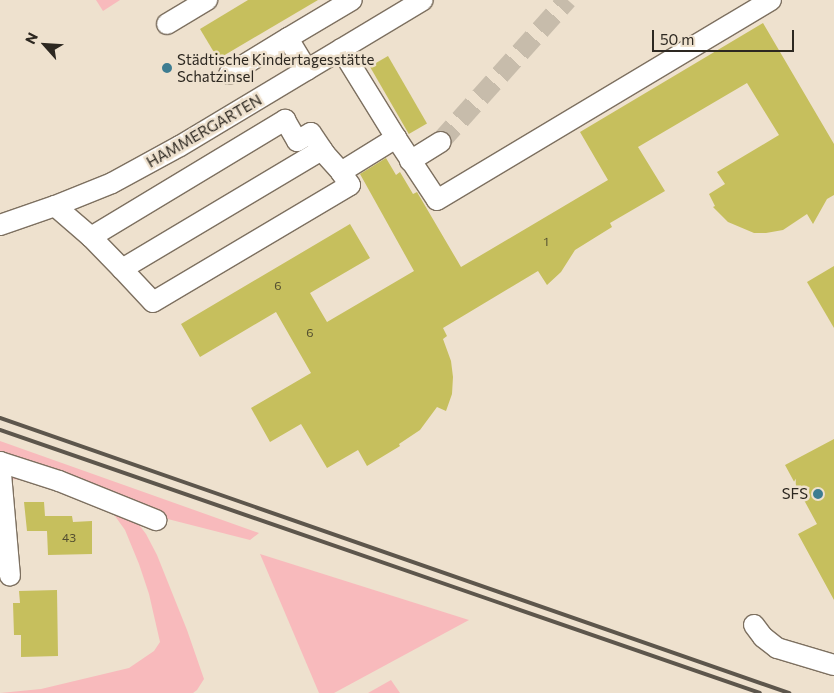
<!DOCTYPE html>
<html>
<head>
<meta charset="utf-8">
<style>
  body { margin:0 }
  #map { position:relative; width:834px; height:693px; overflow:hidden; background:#eee1ce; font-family:Commissioner,sans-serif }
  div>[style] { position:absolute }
  .green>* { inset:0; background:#f8babc }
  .building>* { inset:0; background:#c6bf5d; transform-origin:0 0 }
  .minor-tunnel>* { height:20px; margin-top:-10px; transform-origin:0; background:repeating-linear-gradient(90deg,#c7bcab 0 20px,transparent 0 30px) }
  .roads { filter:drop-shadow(1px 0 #7d7060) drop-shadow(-1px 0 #7d7060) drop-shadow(0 1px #7d7060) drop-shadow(0 -1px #7d7060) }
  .minor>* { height:20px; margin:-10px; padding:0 10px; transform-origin:10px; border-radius:10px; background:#fff }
  .rail>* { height:4px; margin:-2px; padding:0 2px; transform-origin:2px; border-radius:2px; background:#5d564c }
  .dots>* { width:14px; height:14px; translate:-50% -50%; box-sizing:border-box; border:2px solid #eee1ce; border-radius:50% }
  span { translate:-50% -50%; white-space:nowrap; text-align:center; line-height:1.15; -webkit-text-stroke:5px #eee1ce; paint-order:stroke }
  .number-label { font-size:12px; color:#534e30 }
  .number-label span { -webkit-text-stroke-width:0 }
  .poi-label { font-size:15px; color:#2d2821 }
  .left { translate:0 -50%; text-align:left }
  .right { translate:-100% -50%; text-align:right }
  .street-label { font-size:15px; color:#2d2821 }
  .north { position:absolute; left:20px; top:20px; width:50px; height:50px; -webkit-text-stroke:4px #eee1ce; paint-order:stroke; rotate:296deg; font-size:14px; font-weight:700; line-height:20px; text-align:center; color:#2d2821 }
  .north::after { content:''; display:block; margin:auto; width:18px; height:22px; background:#2d2821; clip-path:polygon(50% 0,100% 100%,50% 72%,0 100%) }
  .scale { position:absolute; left:652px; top:30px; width:142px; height:22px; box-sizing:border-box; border:2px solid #2d2821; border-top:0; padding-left:6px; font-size:15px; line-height:18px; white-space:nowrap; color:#2d2821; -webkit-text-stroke:4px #eee1ce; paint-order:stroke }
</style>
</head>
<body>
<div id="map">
  <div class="green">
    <div style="clip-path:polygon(96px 0,120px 0,103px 11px)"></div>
    <div style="clip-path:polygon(0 441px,259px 533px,250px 540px,152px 515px,134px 518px,146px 534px,157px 555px,187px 630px,204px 679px,197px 690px,193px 693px,0 693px,41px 689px,129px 668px,154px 651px,160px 642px,149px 594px,139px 564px,125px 530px,110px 509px,47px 488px,48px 485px,32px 481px,0 478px)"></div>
    <div style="clip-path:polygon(260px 554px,469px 620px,334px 693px,319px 693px)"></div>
    <div style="clip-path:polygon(391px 680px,400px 693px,368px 693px)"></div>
  </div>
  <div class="building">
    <div style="clip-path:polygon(248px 0,318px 0,218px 59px,200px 29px)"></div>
    <div style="clip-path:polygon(763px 23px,834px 144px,834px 195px,827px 199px,813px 224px,807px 214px,783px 230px,766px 233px,754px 233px,728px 222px,713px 207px,715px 206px,709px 194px,725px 184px,717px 172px,779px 135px,747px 83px,638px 147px,665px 191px,610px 223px,612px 227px,575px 250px,561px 272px,547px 285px,538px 271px,443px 328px,447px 336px,443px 339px,451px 361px,453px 377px,452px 394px,446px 411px,437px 407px,420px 430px,399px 444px,400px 446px,367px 466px,358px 450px,327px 468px,301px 424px,270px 442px,251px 408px,311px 373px,276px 312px,200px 357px,181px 324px,350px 224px,370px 258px,310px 293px,327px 322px,414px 271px,360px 174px,386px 158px,396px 175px,400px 172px,413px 194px,417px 192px,461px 267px,608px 180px,580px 132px)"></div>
    <div style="left:388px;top:56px;width:78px;height:21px;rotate:60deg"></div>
    <div style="clip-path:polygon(834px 266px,834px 328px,807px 282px)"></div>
    <div style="clip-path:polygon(834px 439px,834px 600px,798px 534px,817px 524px,785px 465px)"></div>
    <div style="clip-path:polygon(24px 502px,44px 502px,45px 516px,72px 516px,73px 522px,92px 521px,92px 554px,48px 555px,47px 531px,27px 531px)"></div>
    <div style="clip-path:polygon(57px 590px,58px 656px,21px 657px,21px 635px,14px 635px,13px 603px,20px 603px,19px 591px)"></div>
  </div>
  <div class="minor-tunnel">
    <div style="left:440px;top:142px;width:191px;rotate:-48.2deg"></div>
  </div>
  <div class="roads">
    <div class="minor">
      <div style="left:167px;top:24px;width:47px;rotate:-31deg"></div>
      <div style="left:341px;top:49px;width:105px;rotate:58.3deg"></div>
      <div style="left:396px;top:138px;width:74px;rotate:56.5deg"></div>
      <div style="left:437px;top:200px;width:389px;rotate:-30.9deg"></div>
      <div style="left:307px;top:70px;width:37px;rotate:-121deg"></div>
      <div style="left:288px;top:38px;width:74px;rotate:-30.7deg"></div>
      <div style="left:229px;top:74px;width:69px;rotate:-31.4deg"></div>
      <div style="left:410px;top:161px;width:36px;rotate:-32deg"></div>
      <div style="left:55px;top:206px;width:48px;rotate:40.7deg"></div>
      <div style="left:91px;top:237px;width:45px;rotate:45.9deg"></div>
      <div style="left:122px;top:269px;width:233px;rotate:-30.8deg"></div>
      <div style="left:0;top:225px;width:58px;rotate:-19.1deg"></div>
      <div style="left:55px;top:206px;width:61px;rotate:-22deg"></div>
      <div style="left:112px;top:183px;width:77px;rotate:-28.6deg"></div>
      <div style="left:180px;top:146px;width:283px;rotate:-31deg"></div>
      <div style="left:91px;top:237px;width:227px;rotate:-31.1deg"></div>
      <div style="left:285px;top:120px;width:24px;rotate:60deg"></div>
      <div style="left:297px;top:141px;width:16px;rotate:-30deg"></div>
      <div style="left:311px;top:133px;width:25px;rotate:56deg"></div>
      <div style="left:325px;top:154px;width:24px;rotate:48deg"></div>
      <div style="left:341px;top:172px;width:65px;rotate:-31.7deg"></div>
      <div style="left:122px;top:269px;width:45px;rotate:46.8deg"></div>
      <div style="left:153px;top:302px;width:229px;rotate:-30.7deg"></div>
      <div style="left:350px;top:185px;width:16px;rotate:-125deg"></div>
      <div style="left:0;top:462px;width:62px;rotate:17.9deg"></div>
      <div style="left:59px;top:481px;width:105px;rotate:21.9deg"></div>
      <div style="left:0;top:462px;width:114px;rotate:85deg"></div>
      <div style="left:754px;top:625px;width:15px;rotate:53deg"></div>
      <div style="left:763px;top:637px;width:18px;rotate:38deg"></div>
      <div style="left:777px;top:648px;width:59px;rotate:16.6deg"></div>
    </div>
  </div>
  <div class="rail">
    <div style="left:0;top:418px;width:836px;rotate:19.22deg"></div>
    <div style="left:0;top:430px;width:804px;rotate:19.09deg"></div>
  </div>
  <div class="dots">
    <div style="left:167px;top:68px;background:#3d7c91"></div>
    <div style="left:818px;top:494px;background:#3d7c91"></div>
  </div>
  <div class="number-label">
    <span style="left:546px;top:242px">1</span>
    <span style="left:278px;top:286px">6</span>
    <span style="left:310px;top:333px">6</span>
    <span style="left:69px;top:538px">43</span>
  </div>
  <div class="poi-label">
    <span class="left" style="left:177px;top:68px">Städtische Kindertagesstätte<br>Schatzinsel</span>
    <span class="right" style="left:808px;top:494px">SFS</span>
  </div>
  <div class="street-label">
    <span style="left:204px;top:131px;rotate:-30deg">HAMMERGARTEN</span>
  </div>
  <div class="north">N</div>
  <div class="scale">50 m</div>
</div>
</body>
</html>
